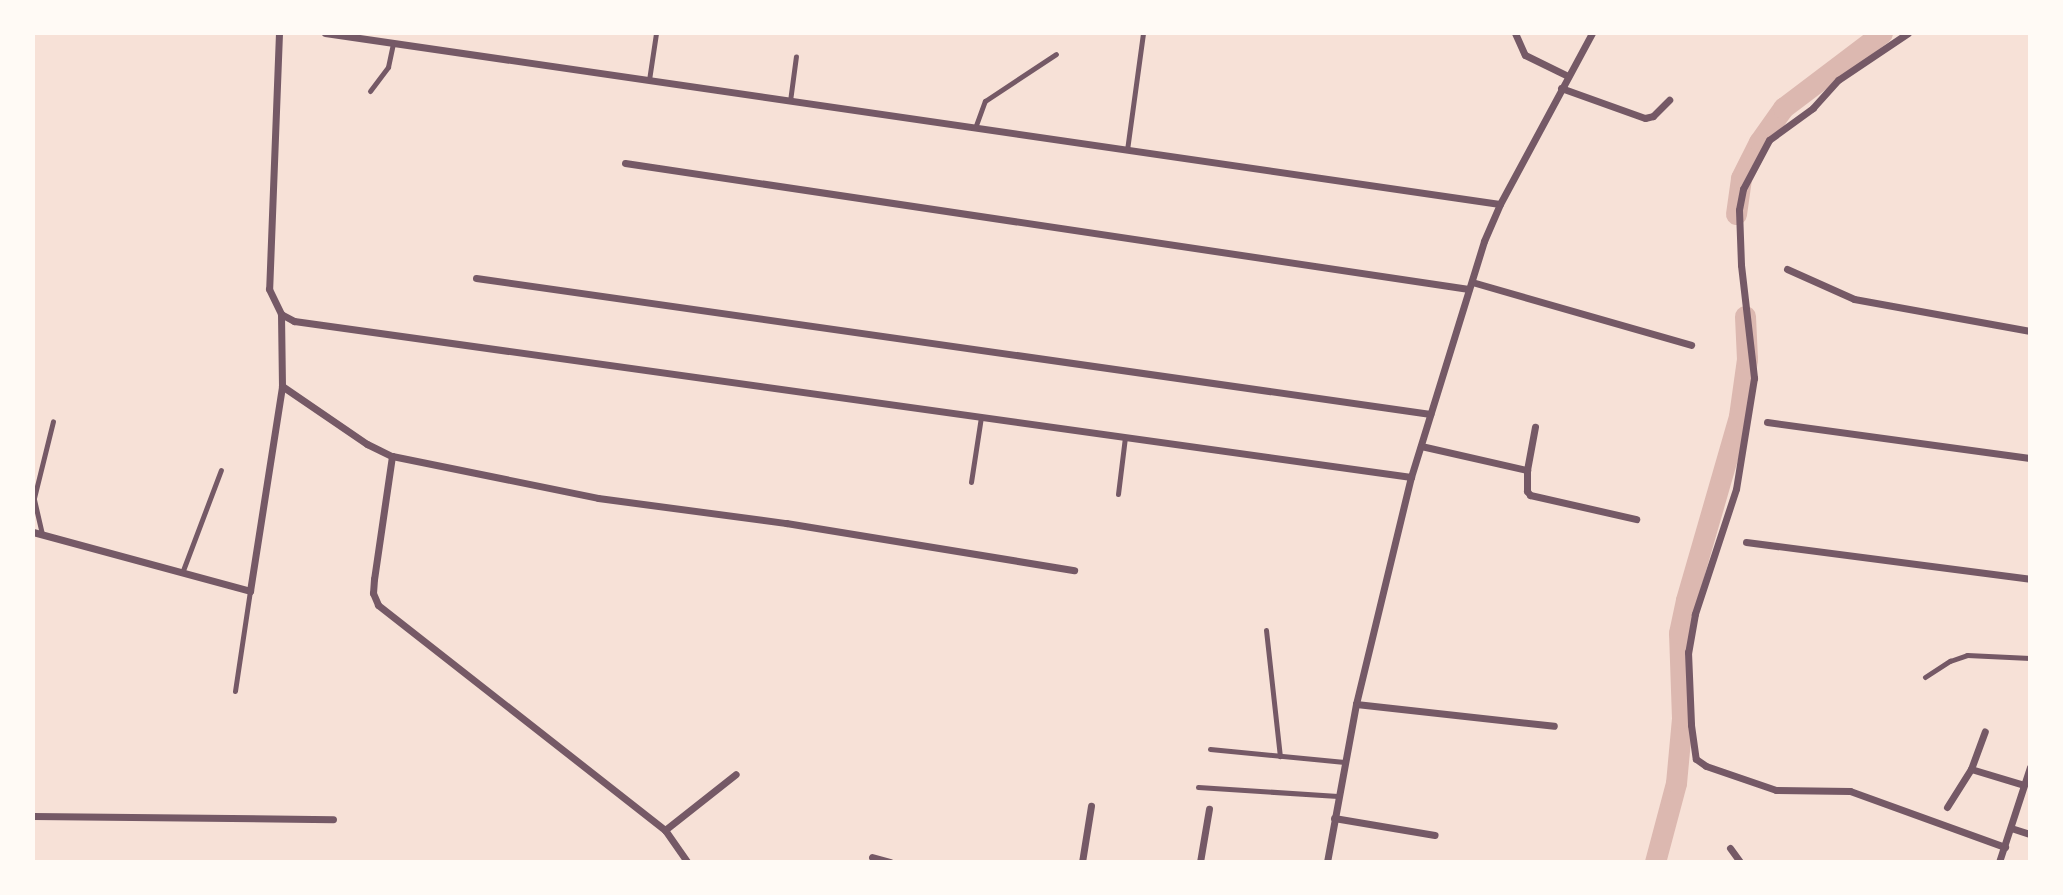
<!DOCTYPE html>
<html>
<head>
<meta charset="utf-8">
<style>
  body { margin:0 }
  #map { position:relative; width:2063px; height:895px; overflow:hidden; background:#f7e1d7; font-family:Rubik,sans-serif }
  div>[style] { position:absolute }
  .canal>* { height:21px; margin:-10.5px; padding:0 10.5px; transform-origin:10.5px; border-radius:10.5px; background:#dcb8b0 }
  .service>* { height:5px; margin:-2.5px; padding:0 2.5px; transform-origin:2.5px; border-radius:2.5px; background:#755966 }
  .minor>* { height:7px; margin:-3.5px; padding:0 3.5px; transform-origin:3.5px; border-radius:3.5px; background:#755966 }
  span { translate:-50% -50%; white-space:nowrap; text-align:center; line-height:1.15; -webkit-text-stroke:7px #fffaf5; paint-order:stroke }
  .frame { position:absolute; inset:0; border:35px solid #fffaf5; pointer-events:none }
</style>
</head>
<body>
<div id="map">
  <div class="canal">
    <div style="left:1736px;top:214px;width:36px;rotate:-82deg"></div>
    <div style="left:1741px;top:178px;width:40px;rotate:-63.4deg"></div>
    <div style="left:1759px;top:142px;width:42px;rotate:-54.8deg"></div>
    <div style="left:1783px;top:108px;width:124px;rotate:-37.1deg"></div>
    <div style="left:1655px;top:862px;width:82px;rotate:-75.1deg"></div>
    <div style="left:1676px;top:783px;width:65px;rotate:-84.7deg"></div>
    <div style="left:1682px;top:718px;width:85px;rotate:-92deg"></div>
    <div style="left:1679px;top:633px;width:34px;rotate:-78deg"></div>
    <div style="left:1686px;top:600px;width:191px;rotate:-73.9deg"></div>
    <div style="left:1739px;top:416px;width:58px;rotate:-82deg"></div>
    <div style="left:1747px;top:359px;width:43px;rotate:-92.7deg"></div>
  </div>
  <div class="service">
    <div style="left:649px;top:80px;width:48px;rotate:-81.5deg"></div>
    <div style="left:370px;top:91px;width:30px;rotate:-53deg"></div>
    <div style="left:388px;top:67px;width:25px;rotate:-78deg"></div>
    <div style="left:790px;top:101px;width:45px;rotate:-82.4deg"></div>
    <div style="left:975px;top:128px;width:29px;rotate:-70deg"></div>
    <div style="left:985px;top:101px;width:85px;rotate:-33.5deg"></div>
    <div style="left:1127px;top:150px;width:118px;rotate:-82.2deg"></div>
    <div style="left:971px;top:482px;width:66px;rotate:-81.3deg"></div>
    <div style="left:1118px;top:494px;width:57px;rotate:-83deg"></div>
    <div style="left:42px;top:534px;width:37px;rotate:-103deg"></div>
    <div style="left:34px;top:498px;width:79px;rotate:-76.1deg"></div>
    <div style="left:182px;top:573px;width:110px;rotate:-69.3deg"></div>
    <div style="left:1266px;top:630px;width:127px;rotate:83.7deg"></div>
    <div style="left:1925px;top:677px;width:30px;rotate:-33deg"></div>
    <div style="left:1950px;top:661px;width:18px;rotate:-19deg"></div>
    <div style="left:1967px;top:655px;width:63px;rotate:2.7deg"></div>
    <div style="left:235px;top:691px;width:101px;rotate:-81.5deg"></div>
    <div style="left:1210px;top:749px;width:135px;rotate:5.5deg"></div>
    <div style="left:1198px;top:787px;width:140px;rotate:3.7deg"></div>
  </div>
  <div class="minor">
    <div style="left:279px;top:33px;width:256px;rotate:92.2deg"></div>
    <div style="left:269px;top:289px;width:28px;rotate:64deg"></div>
    <div style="left:281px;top:314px;width:15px;rotate:28deg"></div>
    <div style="left:294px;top:321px;width:1128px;rotate:7.95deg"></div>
    <div style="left:325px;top:33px;width:1187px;rotate:8.28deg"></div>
    <div style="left:1515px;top:33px;width:24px;rotate:66deg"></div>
    <div style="left:1525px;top:55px;width:48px;rotate:26deg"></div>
    <div style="left:1908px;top:33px;width:84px;rotate:146.1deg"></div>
    <div style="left:1838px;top:80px;width:38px;rotate:132deg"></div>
    <div style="left:1813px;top:108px;width:54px;rotate:144deg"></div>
    <div style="left:1769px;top:140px;width:55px;rotate:118deg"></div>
    <div style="left:1743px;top:189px;width:21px;rotate:101deg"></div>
    <div style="left:1739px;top:210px;width:55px;rotate:87.9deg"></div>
    <div style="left:1741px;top:265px;width:114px;rotate:83.4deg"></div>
    <div style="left:1754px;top:378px;width:112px;rotate:99.2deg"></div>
    <div style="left:1736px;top:489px;width:132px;rotate:108.2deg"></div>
    <div style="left:1695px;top:614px;width:39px;rotate:100deg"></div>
    <div style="left:1688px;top:652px;width:73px;rotate:87.6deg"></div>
    <div style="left:1691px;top:725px;width:34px;rotate:82deg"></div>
    <div style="left:1696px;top:759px;width:12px;rotate:35deg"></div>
    <div style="left:1706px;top:766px;width:74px;rotate:18.9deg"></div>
    <div style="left:1776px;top:790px;width:74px;rotate:0.8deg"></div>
    <div style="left:1850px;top:791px;width:165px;rotate:19.9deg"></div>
    <div style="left:1561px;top:88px;width:89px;rotate:19.7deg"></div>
    <div style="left:1645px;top:118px;width:8px;rotate:-14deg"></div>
    <div style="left:1653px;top:116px;width:23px;rotate:-45deg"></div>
    <div style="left:625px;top:163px;width:853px;rotate:8.49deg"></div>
    <div style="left:1787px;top:269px;width:73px;rotate:24.1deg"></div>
    <div style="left:1854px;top:299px;width:179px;rotate:10.3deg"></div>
    <div style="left:476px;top:278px;width:964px;rotate:8.11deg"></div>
    <div style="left:1472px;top:282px;width:228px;rotate:16deg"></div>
    <div style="left:282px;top:386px;width:103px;rotate:34.3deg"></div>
    <div style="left:367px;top:444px;width:28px;rotate:26deg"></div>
    <div style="left:392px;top:456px;width:210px;rotate:11.5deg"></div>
    <div style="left:598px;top:498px;width:190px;rotate:7.6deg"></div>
    <div style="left:786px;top:523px;width:292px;rotate:9.3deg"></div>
    <div style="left:1767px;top:422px;width:265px;rotate:7.8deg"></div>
    <div style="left:1421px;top:446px;width:109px;rotate:12.8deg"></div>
    <div style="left:1527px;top:470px;width:21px;rotate:90deg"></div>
    <div style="left:1527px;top:491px;width:5px;rotate:53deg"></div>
    <div style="left:1530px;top:495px;width:109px;rotate:12.8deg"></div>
    <div style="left:392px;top:456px;width:124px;rotate:98.3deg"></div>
    <div style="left:374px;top:579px;width:14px;rotate:94deg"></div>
    <div style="left:373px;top:593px;width:13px;rotate:67deg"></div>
    <div style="left:378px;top:605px;width:365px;rotate:38.1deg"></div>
    <div style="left:665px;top:830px;width:39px;rotate:55deg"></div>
    <div style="left:1527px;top:470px;width:44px;rotate:-79.5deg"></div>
    <div style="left:33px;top:532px;width:225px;rotate:15.2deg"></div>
    <div style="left:250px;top:591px;width:207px;rotate:-81.1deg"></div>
    <div style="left:282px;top:386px;width:72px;rotate:-90.8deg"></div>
    <div style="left:1746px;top:542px;width:286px;rotate:7.4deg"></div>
    <div style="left:1356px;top:704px;width:199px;rotate:6.3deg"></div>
    <div style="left:1971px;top:769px;width:40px;rotate:-69.8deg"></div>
    <div style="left:1947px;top:807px;width:45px;rotate:-57.7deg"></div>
    <div style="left:1971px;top:769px;width:55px;rotate:16.8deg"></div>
    <div style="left:33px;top:816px;width:300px;rotate:0.6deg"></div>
    <div style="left:1334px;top:818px;width:102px;rotate:9.6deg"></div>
    <div style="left:2011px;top:828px;width:20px;rotate:18deg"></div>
    <div style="left:665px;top:830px;width:90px;rotate:-38.3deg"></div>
    <div style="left:1730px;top:848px;width:17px;rotate:54deg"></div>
    <div style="left:872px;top:857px;width:19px;rotate:16deg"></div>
    <div style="left:1082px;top:862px;width:57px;rotate:-80.9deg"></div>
    <div style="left:1200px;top:862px;width:54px;rotate:-80.4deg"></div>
    <div style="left:1327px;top:862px;width:161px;rotate:-79.6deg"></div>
    <div style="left:1356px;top:704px;width:234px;rotate:-76.4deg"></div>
    <div style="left:1411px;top:477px;width:247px;rotate:-72.8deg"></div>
    <div style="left:1484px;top:241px;width:40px;rotate:-66.6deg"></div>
    <div style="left:1500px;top:204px;width:194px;rotate:-61.7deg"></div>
    <div style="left:1999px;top:862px;width:100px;rotate:-71.9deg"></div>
  </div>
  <div class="frame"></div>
</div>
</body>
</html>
